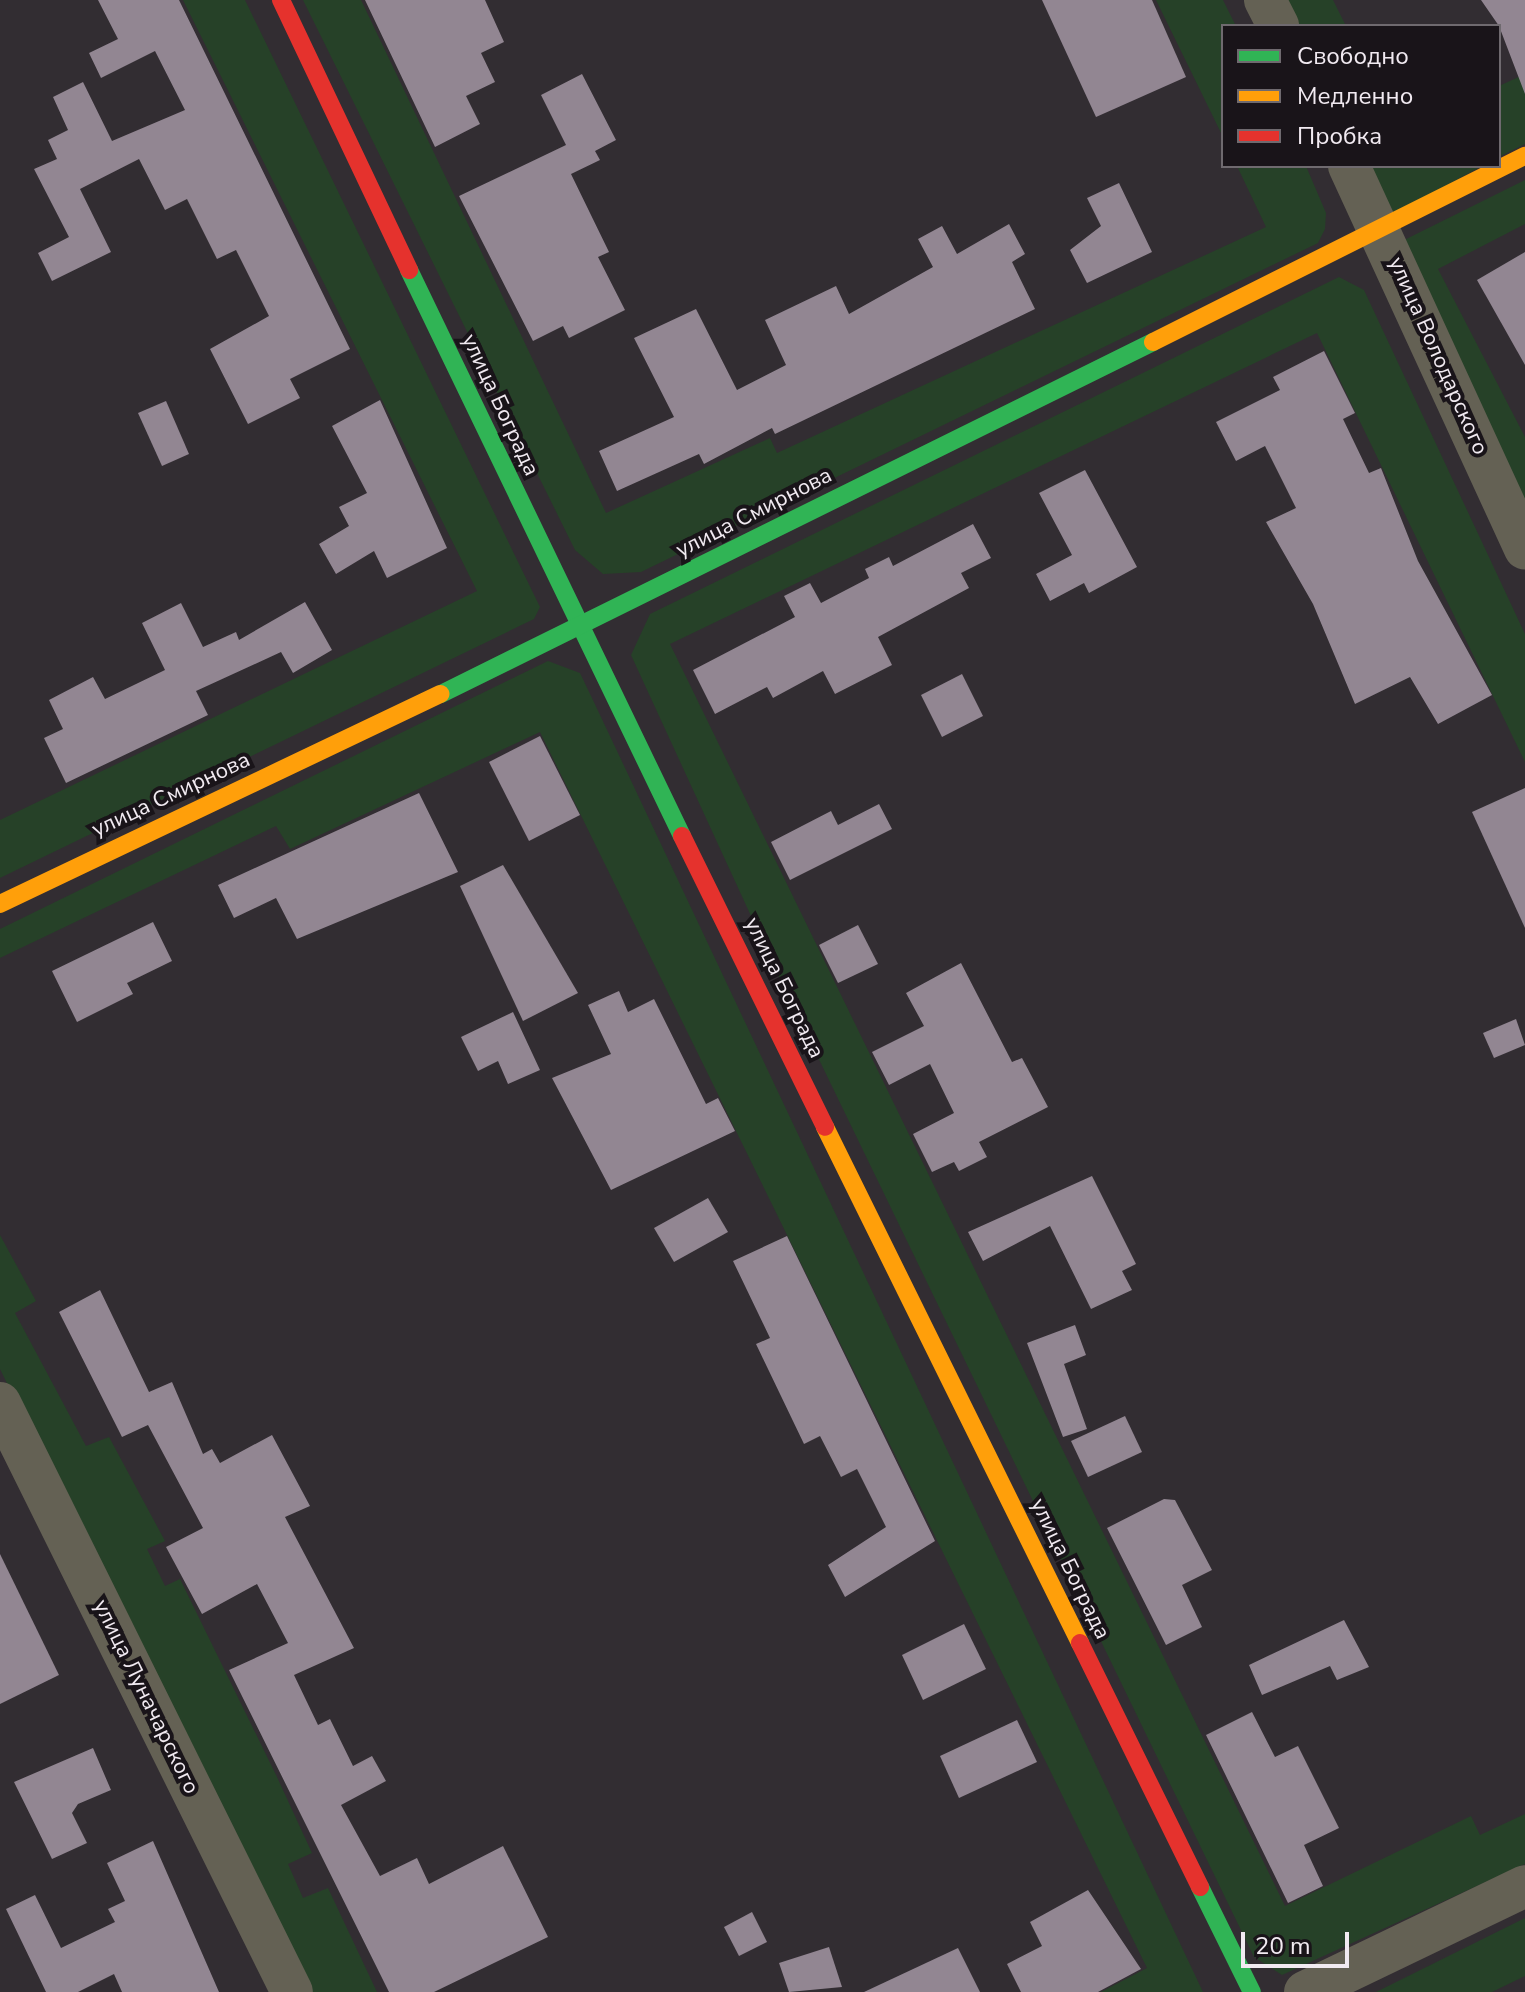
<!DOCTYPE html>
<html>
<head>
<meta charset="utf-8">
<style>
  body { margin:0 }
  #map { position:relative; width:1525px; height:1992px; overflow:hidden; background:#322d32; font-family:"Nunito Sans",sans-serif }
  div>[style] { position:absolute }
  .green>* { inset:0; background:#264128 }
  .building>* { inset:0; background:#928692 }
  .street>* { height:42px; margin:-21px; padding:0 21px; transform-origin:21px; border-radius:21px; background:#646154 }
  .fast>* { height:18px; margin:-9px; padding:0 9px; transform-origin:9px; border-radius:9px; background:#30b455 }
  .slow>* { height:18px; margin:-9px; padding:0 9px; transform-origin:9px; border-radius:9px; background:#ff9f0a }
  .jam>* { height:18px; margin:-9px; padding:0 9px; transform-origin:9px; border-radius:9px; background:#e5322d }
  span { translate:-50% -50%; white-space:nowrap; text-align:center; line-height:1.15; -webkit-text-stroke:8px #191419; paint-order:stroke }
  .street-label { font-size:22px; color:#f1eaf1 }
  .legend { position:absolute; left:1221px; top:24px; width:280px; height:144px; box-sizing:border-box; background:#191419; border:2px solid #6f6a6f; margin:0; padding:10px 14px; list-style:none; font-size:24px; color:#f1eaf1 }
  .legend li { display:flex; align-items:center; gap:16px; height:40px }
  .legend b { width:40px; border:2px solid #6f6a6f }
  .scale { position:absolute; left:1241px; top:1932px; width:108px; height:36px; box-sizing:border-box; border:4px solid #f1eaf1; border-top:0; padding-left:10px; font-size:24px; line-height:28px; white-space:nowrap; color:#f1eaf1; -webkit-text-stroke:6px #191419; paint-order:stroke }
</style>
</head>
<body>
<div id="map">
  <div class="green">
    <div style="clip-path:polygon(183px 0,245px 0,540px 607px,534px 619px,0 878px,0 820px,477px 591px)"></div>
    <div style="clip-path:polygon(303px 0,361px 0,606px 513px,770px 438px,777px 453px,1266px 227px,1237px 166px,1306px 166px,1326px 213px,1325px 229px,1318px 243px,641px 572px,603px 574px,575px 550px)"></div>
    <div style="clip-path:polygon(1156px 0,1223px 0,1236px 26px,1223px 26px,1223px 137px)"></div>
    <div style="clip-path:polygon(1251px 0,1333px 0,1346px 26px,1263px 26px)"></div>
    <div style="clip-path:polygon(1525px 74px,1525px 144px,1499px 157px,1499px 86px)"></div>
    <div style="clip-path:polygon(1328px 166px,1482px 166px,1392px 215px,1344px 201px)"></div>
    <div style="clip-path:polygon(1525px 180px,1525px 224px,1438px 269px,1525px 437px,1525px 561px,1384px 250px)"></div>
    <div style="clip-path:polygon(1339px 277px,1364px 290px,1525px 634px,1525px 762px,1317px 333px,670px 644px,1285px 1906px,1471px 1816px,1480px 1835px,1525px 1814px,1525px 1864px,1282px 1975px,1254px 1957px,780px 979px,631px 655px,650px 614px)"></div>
    <div style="clip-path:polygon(548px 661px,580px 673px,592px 698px,1203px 1992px,1101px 1992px,1147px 1968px,540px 732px,290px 849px,276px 826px,0 958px,0 929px)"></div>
    <div style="clip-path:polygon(0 1235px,36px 1301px,15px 1313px,86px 1446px,109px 1437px,165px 1541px,147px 1549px,165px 1586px,180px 1579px,277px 1777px,312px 1853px,288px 1864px,303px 1898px,328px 1888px,377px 1992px,307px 1992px,202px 1783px,0 1369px)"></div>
    <div style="clip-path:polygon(1525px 1918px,1525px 1976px,1492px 1992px,1376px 1992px)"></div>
  </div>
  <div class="building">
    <div style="clip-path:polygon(98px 0,179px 0,350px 349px,290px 379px,300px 398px,248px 424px,210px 349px,269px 316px,236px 250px,217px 259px,187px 199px,165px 210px,139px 159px,80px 189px,111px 252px,52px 281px,38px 253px,69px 237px,34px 169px,57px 159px,48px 140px,68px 130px,53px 97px,83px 82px,112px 141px,185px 110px,155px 51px,101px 78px,89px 53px,118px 39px)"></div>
    <div style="clip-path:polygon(365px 0,485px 0,504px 42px,481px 53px,495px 82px,466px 96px,480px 124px,435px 147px)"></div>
    <div style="clip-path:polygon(1042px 0,1152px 0,1186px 77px,1096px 117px)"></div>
    <div style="clip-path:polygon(1481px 0,1525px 0,1525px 94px,1499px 26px)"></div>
    <div style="clip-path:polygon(582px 74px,616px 140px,595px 151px,600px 160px,571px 174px,609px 252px,598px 257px,625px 310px,569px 338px,563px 326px,533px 341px,459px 196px,566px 145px,541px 95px)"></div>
    <div style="clip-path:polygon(1119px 183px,1152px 252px,1087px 283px,1070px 250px,1101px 226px,1087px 198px)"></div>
    <div style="clip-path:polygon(1009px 224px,1025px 254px,1012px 262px,1035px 309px,775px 434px,772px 428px,704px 464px,699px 454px,617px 491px,599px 451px,674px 417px,634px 338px,696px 309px,737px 390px,786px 365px,765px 320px,836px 286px,849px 314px,933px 267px,918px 239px,942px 226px,957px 254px)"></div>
    <div style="clip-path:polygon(1525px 252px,1525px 365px,1477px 280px)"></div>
    <div style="clip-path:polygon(1324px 351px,1355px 413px,1343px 419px,1369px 473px,1381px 468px,1418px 561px,1492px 695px,1438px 724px,1410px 677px,1355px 704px,1313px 604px,1266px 522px,1296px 508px,1265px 446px,1236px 461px,1216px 422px,1280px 390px,1273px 377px)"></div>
    <div style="clip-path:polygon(380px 400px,447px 548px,387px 578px,374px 551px,336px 574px,319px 544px,349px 526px,339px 507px,367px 493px,332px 426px)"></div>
    <div style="clip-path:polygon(166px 401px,189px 454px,162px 466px,138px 413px)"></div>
    <div style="clip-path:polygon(1085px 470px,1137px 567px,1089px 593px,1084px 583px,1050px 601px,1036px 574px,1072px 555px,1039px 493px)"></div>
    <div style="clip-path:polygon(973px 524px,991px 558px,961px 573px,969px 588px,878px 637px,892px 665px,835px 694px,823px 671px,773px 698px,767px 687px,715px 714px,693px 670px,795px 617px,784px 596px,810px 583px,821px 603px,869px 578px,865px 569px,889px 557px,893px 566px)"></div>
    <div style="clip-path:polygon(305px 602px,332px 650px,293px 673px,281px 652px,196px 691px,208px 715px,66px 783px,44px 738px,63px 729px,49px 700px,93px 677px,105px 699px,165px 670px,142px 623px,181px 603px,203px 647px,236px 632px,239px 640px)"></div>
    <div style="clip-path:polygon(962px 674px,983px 716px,942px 737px,921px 695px)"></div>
    <div style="clip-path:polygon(540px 736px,580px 815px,529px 841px,489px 762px)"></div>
    <div style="clip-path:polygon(1525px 788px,1525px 928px,1472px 812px)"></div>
    <div style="clip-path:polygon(419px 793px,458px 872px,297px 939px,276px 898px,234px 918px,218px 885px)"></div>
    <div style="clip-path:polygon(879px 804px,892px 829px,790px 880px,771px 842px,831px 811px,838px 825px)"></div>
    <div style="clip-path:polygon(503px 865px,578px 993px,523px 1021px,460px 886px)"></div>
    <div style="clip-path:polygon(153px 922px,172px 961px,127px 983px,133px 994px,77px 1022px,52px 971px)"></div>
    <div style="clip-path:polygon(858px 925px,878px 964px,838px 983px,819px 945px)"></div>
    <div style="clip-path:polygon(961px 963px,1012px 1062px,1022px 1058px,1048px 1107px,979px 1142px,987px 1157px,959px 1171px,954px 1162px,932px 1172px,913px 1134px,954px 1113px,930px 1064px,889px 1085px,872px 1052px,924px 1026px,906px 993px)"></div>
    <div style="clip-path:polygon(619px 991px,628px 1012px,654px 999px,706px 1104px,718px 1098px,735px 1131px,611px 1190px,552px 1078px,611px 1054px,588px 1005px)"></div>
    <div style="clip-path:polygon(513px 1012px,540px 1070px,508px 1084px,498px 1061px,478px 1071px,461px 1037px)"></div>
    <div style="clip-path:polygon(1516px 1019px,1525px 1045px,1494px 1058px,1483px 1033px)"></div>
    <div style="clip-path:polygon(1092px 1176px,1136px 1264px,1122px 1271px,1132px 1290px,1091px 1309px,1050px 1226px,983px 1261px,968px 1232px)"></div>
    <div style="clip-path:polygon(708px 1198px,728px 1232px,674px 1262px,654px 1228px)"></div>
    <div style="clip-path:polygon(787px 1236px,935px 1541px,845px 1597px,828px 1565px,886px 1527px,857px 1469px,841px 1477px,820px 1436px,804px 1444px,756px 1344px,770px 1338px,733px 1261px)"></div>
    <div style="clip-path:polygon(100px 1290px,149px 1392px,172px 1382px,203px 1454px,212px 1449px,220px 1463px,272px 1435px,310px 1506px,285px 1517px,354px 1648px,294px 1675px,318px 1725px,330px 1719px,353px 1766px,372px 1756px,386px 1781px,341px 1805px,380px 1876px,417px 1858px,429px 1884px,503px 1846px,548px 1937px,434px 1992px,389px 1992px,229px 1670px,288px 1643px,257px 1584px,202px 1614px,166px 1547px,203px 1528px,148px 1425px,122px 1437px,59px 1312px)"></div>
    <div style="clip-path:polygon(1075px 1325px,1086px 1355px,1064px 1364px,1087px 1429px,1063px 1437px,1027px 1343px)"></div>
    <div style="clip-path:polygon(1125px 1416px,1142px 1452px,1088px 1477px,1071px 1441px)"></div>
    <div style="clip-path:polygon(1164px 1499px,1175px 1500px,1212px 1570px,1182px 1585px,1202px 1627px,1166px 1645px,1107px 1528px)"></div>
    <div style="clip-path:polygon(0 1554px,59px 1675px,0 1704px)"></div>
    <div style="clip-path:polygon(1344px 1620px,1369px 1667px,1337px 1680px,1330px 1666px,1262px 1695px,1249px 1665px)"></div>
    <div style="clip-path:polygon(964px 1624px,986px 1669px,923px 1700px,902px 1655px)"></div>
    <div style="clip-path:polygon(1252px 1712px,1275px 1757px,1298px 1746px,1339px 1828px,1304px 1845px,1323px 1886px,1288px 1903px,1206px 1735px)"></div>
    <div style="clip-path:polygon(1017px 1720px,1037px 1762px,959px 1798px,940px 1756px)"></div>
    <div style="clip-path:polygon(93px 1748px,111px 1790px,78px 1804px,72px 1813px,87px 1843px,52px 1859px,14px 1782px)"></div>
    <div style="clip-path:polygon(153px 1841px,219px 1992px,122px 1992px,114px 1974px,78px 1992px,46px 1992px,6px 1909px,35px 1895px,61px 1948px,115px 1922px,108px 1909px,125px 1901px,107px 1863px)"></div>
    <div style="clip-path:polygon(1088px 1890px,1141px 1969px,1098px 1992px,1021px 1992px,1007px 1964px,1042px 1946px,1030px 1922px)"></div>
    <div style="clip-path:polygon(752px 1912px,767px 1942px,739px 1956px,724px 1927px)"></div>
    <div style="clip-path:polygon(829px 1947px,842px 1987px,789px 1992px,779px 1963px)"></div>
    <div style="clip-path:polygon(958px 1948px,980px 1992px,864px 1992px)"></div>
  </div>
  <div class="street">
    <div style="left:1265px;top:0;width:29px;rotate:63deg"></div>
    <div style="left:1349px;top:166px;width:421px;rotate:65.3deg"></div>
    <div style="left:0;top:1403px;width:657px;rotate:63.63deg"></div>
    <div style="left:1305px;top:1992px;width:244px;rotate:-25.7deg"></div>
  </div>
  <div class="fast">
    <div style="left:409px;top:270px;width:628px;rotate:64.25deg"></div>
    <div style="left:441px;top:694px;width:794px;rotate:-26.31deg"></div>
    <div style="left:1200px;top:1887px;width:117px;rotate:63.7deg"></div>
  </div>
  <div class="slow">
    <div style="left:1153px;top:342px;width:416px;rotate:-26.6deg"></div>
    <div style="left:0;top:904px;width:488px;rotate:-25.5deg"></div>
    <div style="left:825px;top:1127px;width:576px;rotate:63.7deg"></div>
  </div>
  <div class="jam">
    <div style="left:281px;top:0;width:299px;rotate:64.6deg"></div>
    <div style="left:682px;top:836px;width:324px;rotate:63.8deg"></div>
    <div style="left:1080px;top:1643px;width:272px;rotate:63.8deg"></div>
  </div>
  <div class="street-label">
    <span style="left:1438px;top:356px;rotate:66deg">улица Володарского</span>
    <span style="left:500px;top:405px;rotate:65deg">улица Бограда</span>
    <span style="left:754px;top:513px;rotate:-27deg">улица Смирнова</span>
    <span style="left:171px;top:795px;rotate:-25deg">улица Смирнова</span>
    <span style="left:784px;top:988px;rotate:64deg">улица Бограда</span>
    <span style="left:1070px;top:1569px;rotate:64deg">улица Бограда</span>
    <span style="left:146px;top:1697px;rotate:64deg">улица Луначарского</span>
  </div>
  <ul class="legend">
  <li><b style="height:10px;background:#30b455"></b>Свободно</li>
  <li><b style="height:10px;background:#ff9f0a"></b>Медленно</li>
  <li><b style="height:10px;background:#e5322d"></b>Пробка</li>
  </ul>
  <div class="scale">20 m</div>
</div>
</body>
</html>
